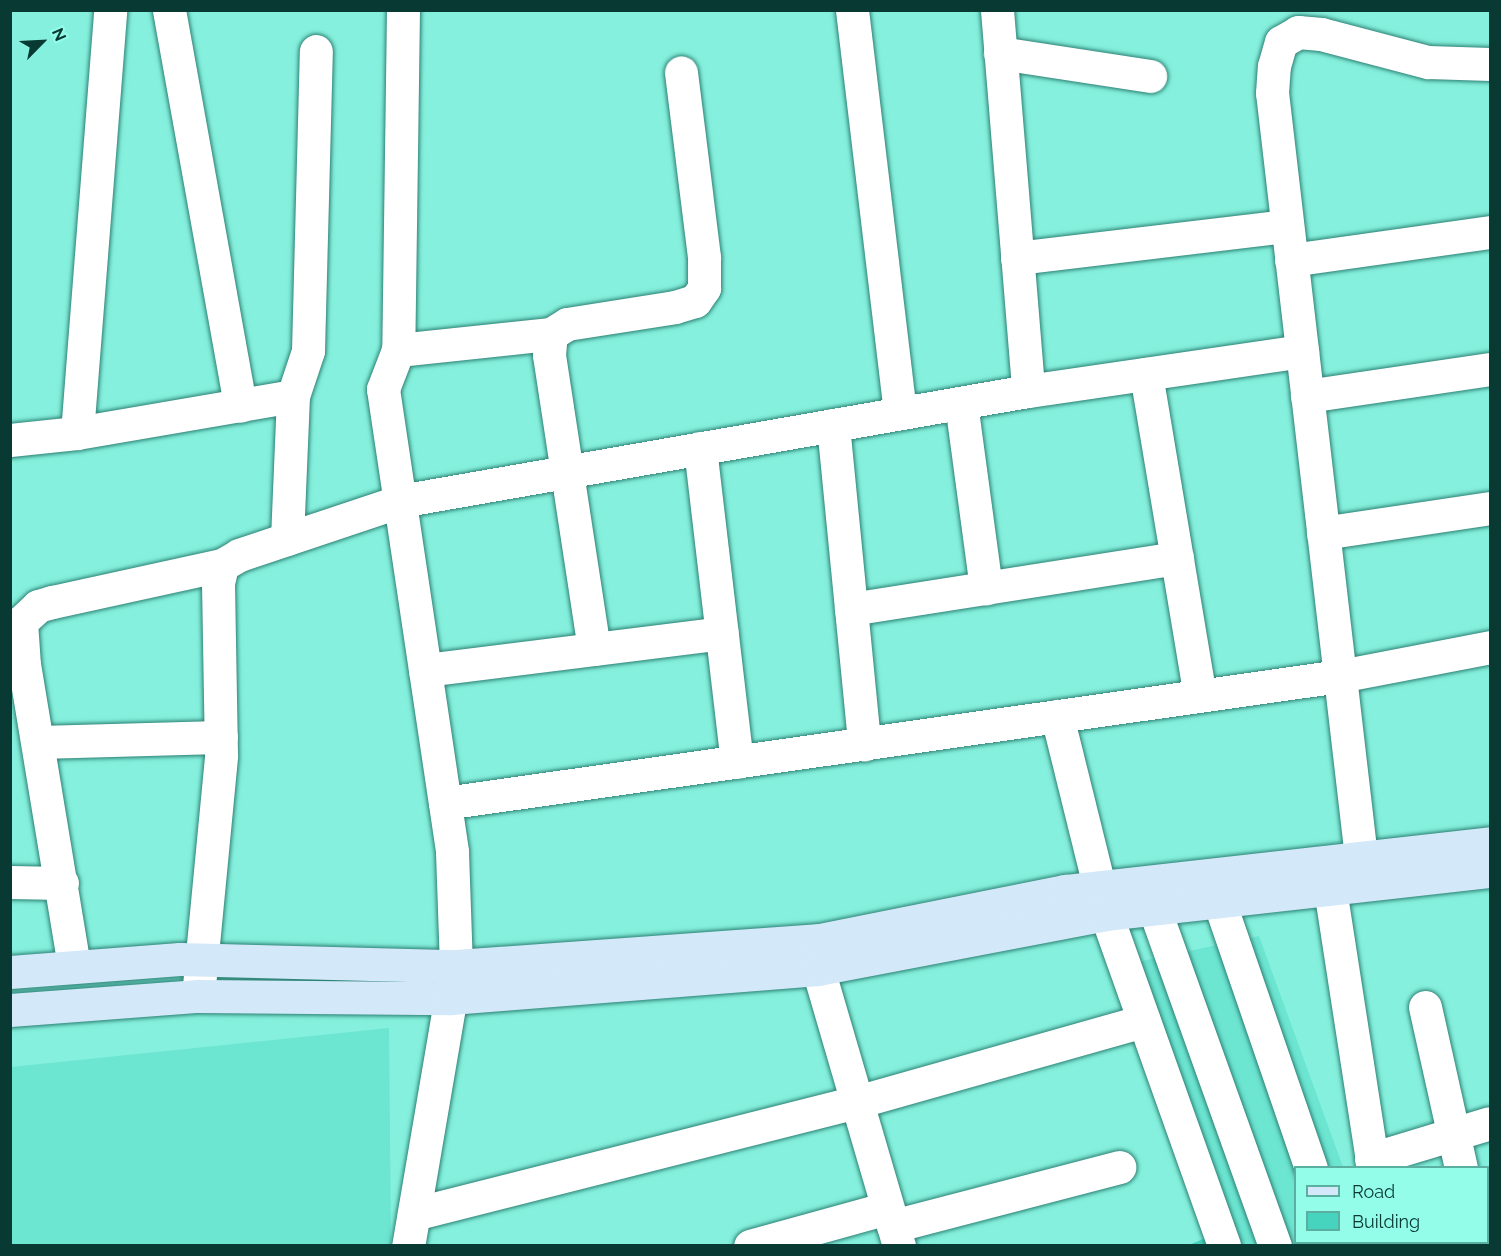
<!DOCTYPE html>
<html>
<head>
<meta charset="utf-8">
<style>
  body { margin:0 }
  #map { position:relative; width:1501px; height:1256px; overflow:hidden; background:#85f0dd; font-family:Raleway,sans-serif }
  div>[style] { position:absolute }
  .built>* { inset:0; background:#6ce5d1 }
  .building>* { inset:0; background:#47d4bf }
  .roads { filter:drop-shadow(0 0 2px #2d8174) drop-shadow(0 0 2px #2d8174) }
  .minor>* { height:33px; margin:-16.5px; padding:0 16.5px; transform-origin:16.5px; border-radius:16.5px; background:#fff }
  .major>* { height:33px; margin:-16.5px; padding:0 16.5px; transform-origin:16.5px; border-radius:16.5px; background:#d3e9fa }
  span { translate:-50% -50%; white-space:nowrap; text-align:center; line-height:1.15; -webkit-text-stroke:4.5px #93fdea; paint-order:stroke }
  .frame { position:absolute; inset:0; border:12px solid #083932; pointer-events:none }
  .legend { position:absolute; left:1294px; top:1166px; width:195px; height:78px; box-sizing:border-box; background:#93fdea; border:2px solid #5bafa0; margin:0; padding:8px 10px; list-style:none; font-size:18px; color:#083932 }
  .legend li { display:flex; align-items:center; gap:12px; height:30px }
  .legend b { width:30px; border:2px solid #5bafa0 }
  .north { position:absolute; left:12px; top:12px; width:60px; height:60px; -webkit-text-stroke:4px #93fdea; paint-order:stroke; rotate:66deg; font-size:16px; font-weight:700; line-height:24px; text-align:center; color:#083932 }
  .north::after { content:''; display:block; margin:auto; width:21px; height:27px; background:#083932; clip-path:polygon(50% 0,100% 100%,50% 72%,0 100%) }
</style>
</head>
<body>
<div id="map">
  <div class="built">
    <div style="clip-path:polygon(1259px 936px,1343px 1167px,1296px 1168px,1296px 1242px,1371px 1245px,1229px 1245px,1128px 964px)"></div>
    <div style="clip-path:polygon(389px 1028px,391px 1245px,11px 1245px,11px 1067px)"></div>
  </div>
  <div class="building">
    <div style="clip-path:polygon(1208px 1237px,1212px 1245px,1189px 1245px)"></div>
  </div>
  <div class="roads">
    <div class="minor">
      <div style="left:169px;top:10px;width:402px;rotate:79.8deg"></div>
      <div style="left:403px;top:10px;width:340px;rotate:90.8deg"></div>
      <div style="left:398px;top:350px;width:42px;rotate:111deg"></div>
      <div style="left:383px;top:389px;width:468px;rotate:81.5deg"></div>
      <div style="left:452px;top:852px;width:114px;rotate:88deg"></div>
      <div style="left:456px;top:966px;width:284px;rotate:99.7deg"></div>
      <div style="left:852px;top:10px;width:406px;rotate:83.2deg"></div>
      <div style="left:997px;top:10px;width:382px;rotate:85.3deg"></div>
      <div style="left:1000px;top:53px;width:152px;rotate:8.7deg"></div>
      <div style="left:1017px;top:258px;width:272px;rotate:-6.8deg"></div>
      <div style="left:1291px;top:260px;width:201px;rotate:-8deg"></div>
      <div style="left:398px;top:350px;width:154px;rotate:-6deg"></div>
      <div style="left:1146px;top:374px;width:326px;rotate:80.5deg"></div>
      <div style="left:1307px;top:396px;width:185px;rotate:-8.4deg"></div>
      <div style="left:961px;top:403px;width:187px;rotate:82.3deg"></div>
      <div style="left:833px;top:425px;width:321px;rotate:84.4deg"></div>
      <div style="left:77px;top:433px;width:424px;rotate:-85.5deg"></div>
      <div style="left:10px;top:440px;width:67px;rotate:-6deg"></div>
      <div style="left:77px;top:433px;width:219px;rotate:-9.7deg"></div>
      <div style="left:700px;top:448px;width:316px;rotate:83.3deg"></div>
      <div style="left:1323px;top:533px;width:169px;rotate:-8.5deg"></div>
      <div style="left:287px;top:539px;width:143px;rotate:-87.6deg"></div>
      <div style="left:293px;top:396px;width:47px;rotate:-71.6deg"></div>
      <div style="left:308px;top:351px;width:300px;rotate:-88.5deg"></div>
      <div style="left:851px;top:609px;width:330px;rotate:-8.9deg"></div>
      <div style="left:594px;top:649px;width:297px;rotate:-98.7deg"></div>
      <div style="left:549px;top:355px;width:21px;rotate:-85deg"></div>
      <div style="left:551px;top:334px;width:19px;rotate:-32deg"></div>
      <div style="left:567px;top:324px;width:109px;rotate:-8.9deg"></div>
      <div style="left:675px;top:307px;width:21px;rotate:-17deg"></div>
      <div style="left:695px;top:301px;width:16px;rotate:-55deg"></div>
      <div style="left:704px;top:288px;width:31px;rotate:-90deg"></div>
      <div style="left:704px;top:257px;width:186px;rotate:-97.1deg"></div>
      <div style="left:425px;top:670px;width:299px;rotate:-7.1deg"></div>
      <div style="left:1057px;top:716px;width:204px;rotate:76.1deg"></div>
      <div style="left:1106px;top:914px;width:352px;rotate:70.4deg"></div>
      <div style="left:38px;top:742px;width:183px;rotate:-1.6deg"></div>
      <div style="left:445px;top:803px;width:904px;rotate:-8.08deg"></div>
      <div style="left:1340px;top:676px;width:153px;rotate:-10.9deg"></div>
      <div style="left:1210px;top:875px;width:310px;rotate:71deg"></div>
      <div style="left:10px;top:882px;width:52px;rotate:1.1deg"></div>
      <div style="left:1145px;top:883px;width:386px;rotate:70.3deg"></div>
      <div style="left:1368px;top:884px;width:28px;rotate:-105deg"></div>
      <div style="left:1361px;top:857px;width:769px;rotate:-96.64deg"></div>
      <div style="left:1272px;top:93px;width:27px;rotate:-86deg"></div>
      <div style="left:1274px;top:66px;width:25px;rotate:-74deg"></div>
      <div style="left:1281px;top:42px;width:20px;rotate:-30deg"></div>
      <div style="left:1298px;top:32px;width:23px;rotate:5deg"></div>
      <div style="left:1321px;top:34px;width:111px;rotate:14.7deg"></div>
      <div style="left:1428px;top:62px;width:62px;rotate:1.8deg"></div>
      <div style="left:1330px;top:889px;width:282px;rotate:81.2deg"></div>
      <div style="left:74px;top:966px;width:305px;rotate:-99.4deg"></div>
      <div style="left:24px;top:665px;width:43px;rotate:-94deg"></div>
      <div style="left:21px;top:622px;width:23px;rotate:-43deg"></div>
      <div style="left:38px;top:606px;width:15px;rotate:-16deg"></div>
      <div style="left:52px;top:602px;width:174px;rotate:-12.3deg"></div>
      <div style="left:818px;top:969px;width:289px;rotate:73.7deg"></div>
      <div style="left:198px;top:996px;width:242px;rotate:-84.5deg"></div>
      <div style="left:221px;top:755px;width:172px;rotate:-91deg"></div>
      <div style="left:218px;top:583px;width:18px;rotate:-77deg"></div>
      <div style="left:222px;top:565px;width:20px;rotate:-30deg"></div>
      <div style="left:239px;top:555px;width:170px;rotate:-18.5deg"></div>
      <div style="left:400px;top:501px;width:638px;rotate:-9.94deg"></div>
      <div style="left:1028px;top:391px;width:277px;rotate:-8.3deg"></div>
      <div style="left:1425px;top:1007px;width:165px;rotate:77.4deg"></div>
      <div style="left:1371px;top:1159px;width:124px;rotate:-16.8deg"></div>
      <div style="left:414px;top:1214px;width:457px;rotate:-14.2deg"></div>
      <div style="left:857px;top:1102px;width:298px;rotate:-15.8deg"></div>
      <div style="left:893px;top:1226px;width:234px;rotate:-14.6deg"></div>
      <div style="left:1338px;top:1242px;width:4px;rotate:76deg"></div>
      <div style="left:1394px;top:1242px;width:4px;rotate:76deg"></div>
      <div style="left:1482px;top:1242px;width:4px;rotate:76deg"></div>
      <div style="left:750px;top:1246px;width:142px;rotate:-15.5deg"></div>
    </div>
    <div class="major">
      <div style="left:10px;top:972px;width:170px;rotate:-4.4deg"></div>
      <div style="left:180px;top:959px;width:276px;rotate:1.5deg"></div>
      <div style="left:456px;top:966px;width:365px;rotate:-4.1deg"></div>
      <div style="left:820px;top:940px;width:250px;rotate:-11.3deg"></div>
      <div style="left:1065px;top:891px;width:428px;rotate:-6.4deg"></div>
      <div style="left:10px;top:1010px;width:189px;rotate:-4.3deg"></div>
      <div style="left:198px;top:996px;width:253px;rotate:0.5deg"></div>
      <div style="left:451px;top:998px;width:368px;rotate:-4.5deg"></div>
      <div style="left:818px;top:969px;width:293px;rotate:-10.8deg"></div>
      <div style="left:1106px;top:914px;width:386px;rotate:-6.4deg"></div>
    </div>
  </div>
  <div class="frame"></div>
  <ul class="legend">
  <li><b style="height:8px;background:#d3e9fa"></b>Road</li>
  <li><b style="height:16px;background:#47d4bf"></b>Building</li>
  </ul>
  <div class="north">N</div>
</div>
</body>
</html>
